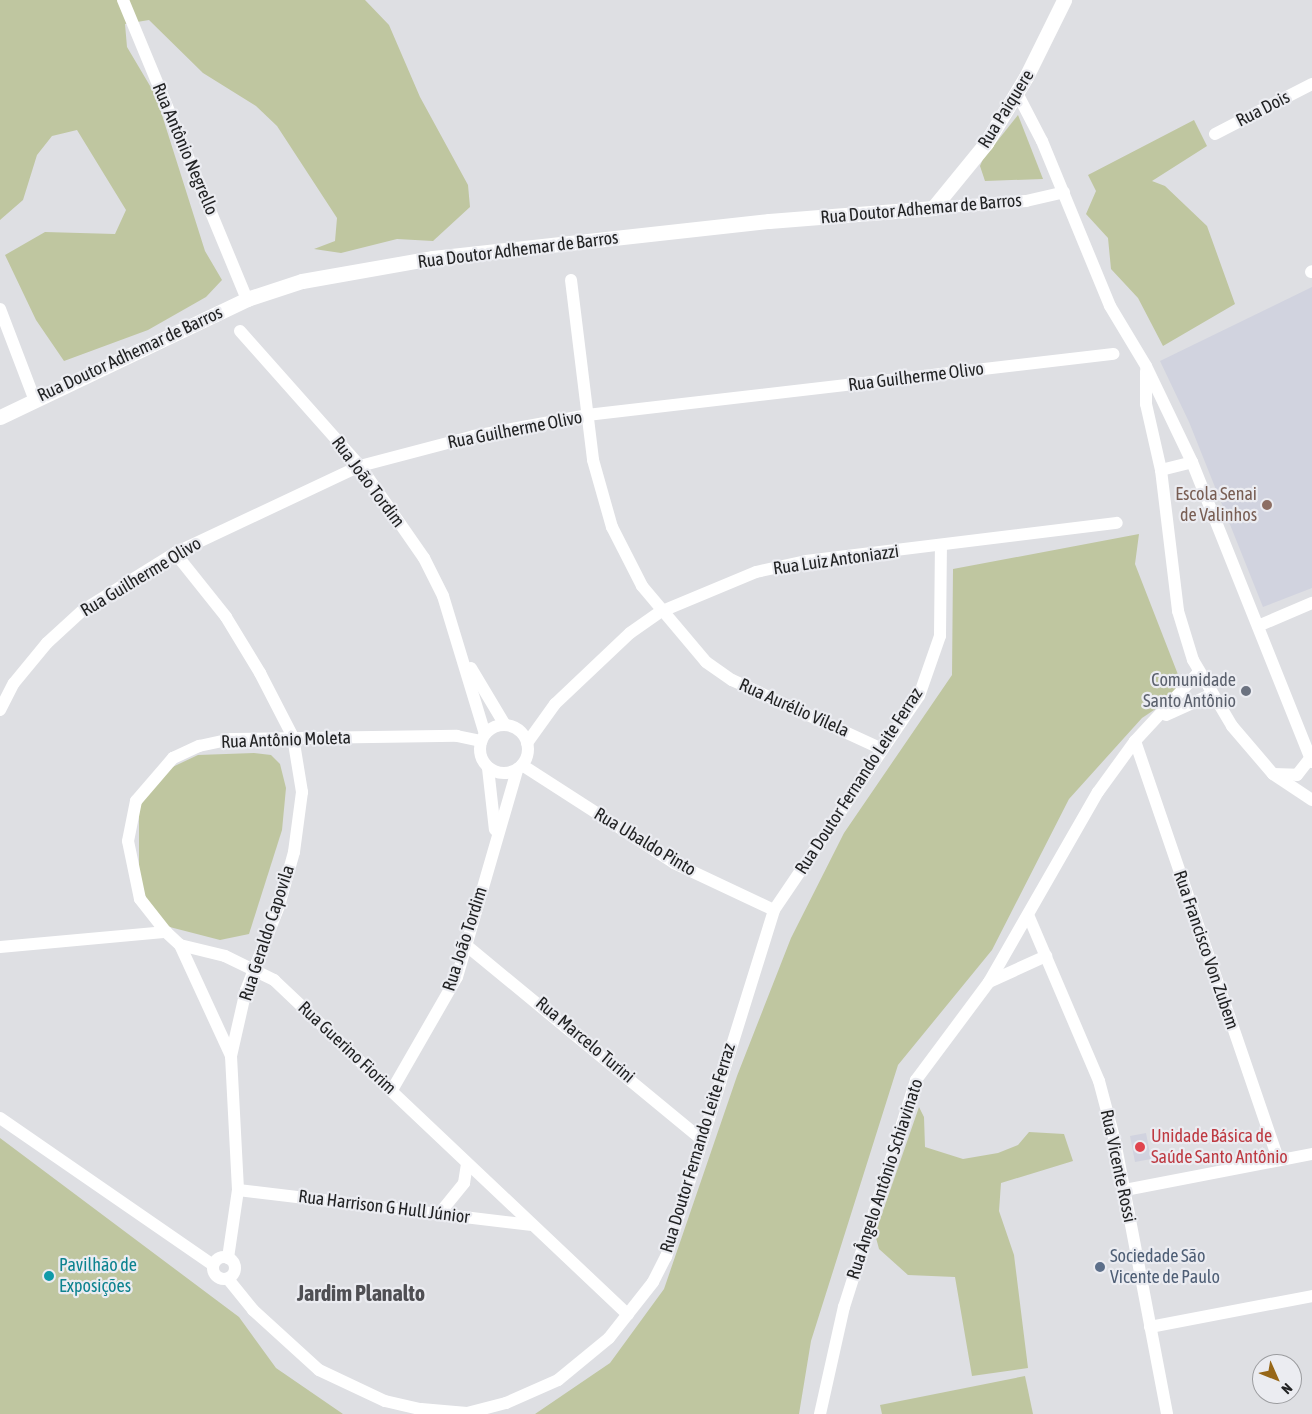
<!DOCTYPE html>
<html>
<head>
<meta charset="utf-8">
<style>
  body { margin:0 }
  #map { position:relative; width:1312px; height:1414px; overflow:hidden; background:#dedfe3; font-family:"Asap Condensed",sans-serif }
  div>[style] { position:absolute }
  .built>* { inset:0; background:#d1d3df }
  .green>* { inset:0; background:#bfc6a0 }
  .minor>* { height:12px; margin:-6px; padding:0 6px; transform-origin:6px; border-radius:6px; background:#fff }
  .minor>.ring { margin:-6px; padding:0; box-sizing:content-box; background:none; border:12px solid #fff; border-radius:50% }
  .tertiary>* { height:15px; margin:-7.5px; padding:0 7.5px; transform-origin:7.5px; border-radius:7.5px; background:#fff }
  .dots>* { width:14px; height:14px; translate:-50% -50%; box-sizing:border-box; border:2px solid #ebecf1; border-radius:50% }
  span { translate:-50% -50%; white-space:nowrap; text-align:center; line-height:1.15; -webkit-text-stroke:4.5px #ebecf1; paint-order:stroke }
  .street-label { font-size:18px; color:#222324 }
  .education-label { font-size:18px; color:#785e54 }
  .right { translate:-100% -50%; text-align:right }
  .worship-label { font-size:18px; color:#5b616d }
  .health-label { font-size:18px; color:#be3a42 }
  .left { translate:0 -50%; text-align:left }
  .service-label { font-size:18px; color:#4e5e75 }
  .culture-label { font-size:18px; color:#0d838f }
  .district-label { font-size:22px; color:#4f4f53; font-weight:700 }
  .north { position:absolute; left:1252px; top:1354px; width:50px; height:50px; box-sizing:border-box; background:#ebecf1; border:1px solid #9b9c9f; border-radius:50%; rotate:134deg; font-size:14px; font-weight:700; line-height:20px; text-align:center; color:#222324 }
  .north::after { content:''; display:block; margin:auto; width:18px; height:22px; background:#976718; clip-path:polygon(50% 0,100% 100%,50% 72%,0 100%) }
</style>
</head>
<body>
<div id="map">
  <div class="built">
    <div style="clip-path:polygon(1312px 287px,1312px 588px,1263px 607px,1189px 422px,1160px 361px)"></div>
    <div style="clip-path:polygon(1146px 1133px,1151px 1159px,1135px 1162px,1130px 1136px)"></div>
  </div>
  <div class="green">
    <div style="clip-path:polygon(0 0,365px 0,389px 25px,420px 97px,468px 185px,470px 207px,433px 241px,397px 239px,341px 253px,314px 249px,335px 241px,337px 218px,277px 126px,256px 106px,203px 73px,149px 20px,125px 24px,127px 47px,156px 96px,205px 251px,222px 280px,206px 297px,148px 330px,64px 361px,36px 320px,5px 255px,45px 232px,115px 234px,126px 210px,77px 130px,52px 136px,37px 155px,23px 200px,0 220px)"></div>
    <div style="clip-path:polygon(1018px 115px,1043px 179px,985px 181px,980px 166px,983px 159px)"></div>
    <div style="clip-path:polygon(1194px 120px,1207px 146px,1152px 181px,1165px 186px,1207px 226px,1235px 304px,1163px 346px,1138px 298px,1111px 269px,1108px 238px,1086px 214px,1096px 191px,1088px 175px)"></div>
    <div style="clip-path:polygon(1139px 534px,1135px 564px,1184px 690px,1142px 718px,1069px 799px,992px 950px,898px 1065px,811px 1341px,799px 1414px,535px 1414px,610px 1363px,664px 1289px,737px 1076px,791px 938px,844px 833px,952px 675px,953px 569px)"></div>
    <div style="clip-path:polygon(254px 753px,271px 755px,280px 764px,286px 788px,282px 830px,249px 934px,220px 940px,162px 925px,148px 910px,139px 878px,139px 802px,164px 771px,198px 755px)"></div>
    <div style="clip-path:polygon(919px 1107px,924px 1117px,925px 1147px,963px 1159px,998px 1153px,1018px 1145px,1029px 1132px,1064px 1134px,1073px 1161px,1001px 1183px,999px 1211px,1014px 1255px,1028px 1368px,972px 1376px,955px 1277px,908px 1275px,879px 1249px,875px 1234px)"></div>
    <div style="clip-path:polygon(0 1138px,239px 1317px,276px 1368px,343px 1414px,0 1414px)"></div>
    <div style="clip-path:polygon(1025px 1376px,1033px 1414px,882px 1414px,880px 1405px)"></div>
  </div>
  <div class="minor">
    <div style="left:123px;top:0;width:324px;rotate:67.5deg"></div>
    <div style="left:1017px;top:93px;width:54px;rotate:62.5deg"></div>
    <div style="left:1042px;top:141px;width:178px;rotate:67.6deg"></div>
    <div style="left:1110px;top:306px;width:70px;rotate:59deg"></div>
    <div style="left:1146px;top:366px;width:106px;rotate:64.4deg"></div>
    <div style="left:1192px;top:462px;width:323px;rotate:68.2deg"></div>
    <div style="left:1215px;top:134px;width:109px;rotate:-27.3deg"></div>
    <div style="left:933px;top:208px;width:93px;rotate:-4.3deg"></div>
    <div style="left:1026px;top:201px;width:39px;rotate:-13deg"></div>
    <div style="left:1311px;top:272px;width:1px;rotate:-45deg"></div>
    <div style="left:571px;top:280px;width:181px;rotate:83deg"></div>
    <div style="left:593px;top:460px;width:70px;rotate:74.2deg"></div>
    <div style="left:612px;top:527px;width:66px;rotate:63deg"></div>
    <div style="left:642px;top:586px;width:99px;rotate:49.9deg"></div>
    <div style="left:706px;top:662px;width:32px;rotate:35deg"></div>
    <div style="left:732px;top:680px;width:165px;rotate:24.7deg"></div>
    <div style="left:0;top:309px;width:95px;rotate:69.1deg"></div>
    <div style="left:240px;top:331px;width:181px;rotate:48.4deg"></div>
    <div style="left:360px;top:466px;width:112px;rotate:55.2deg"></div>
    <div style="left:424px;top:558px;width:42px;rotate:63.4deg"></div>
    <div style="left:443px;top:596px;width:144px;rotate:73.1deg"></div>
    <div style="left:1146px;top:371px;width:33px;rotate:90deg"></div>
    <div style="left:1146px;top:404px;width:68px;rotate:77.2deg"></div>
    <div style="left:1161px;top:470px;width:142px;rotate:83.1deg"></div>
    <div style="left:1178px;top:611px;width:51px;rotate:73deg"></div>
    <div style="left:1193px;top:660px;width:77px;rotate:59.4deg"></div>
    <div style="left:1232px;top:726px;width:63px;rotate:49.5deg"></div>
    <div style="left:1273px;top:774px;width:47px;rotate:33.7deg"></div>
    <div style="left:1161px;top:470px;width:32px;rotate:-14deg"></div>
    <div style="left:175px;top:553px;width:82px;rotate:51.4deg"></div>
    <div style="left:226px;top:617px;width:66px;rotate:58.7deg"></div>
    <div style="left:260px;top:673px;width:72px;rotate:62.7deg"></div>
    <div style="left:293px;top:737px;width:56px;rotate:80.7deg"></div>
    <div style="left:302px;top:792px;width:61px;rotate:97.6deg"></div>
    <div style="left:294px;top:852px;width:56px;rotate:105.5deg"></div>
    <div style="left:279px;top:906px;width:90px;rotate:111.4deg"></div>
    <div style="left:246px;top:990px;width:68px;rotate:102.8deg"></div>
    <div style="left:231px;top:1056px;width:134px;rotate:87deg"></div>
    <div style="left:238px;top:1190px;width:69px;rotate:98.4deg"></div>
    <div style="left:1258px;top:626px;width:59px;rotate:-23.1deg"></div>
    <div style="left:471px;top:668px;width:66px;rotate:59.2deg"></div>
    <div style="left:0;top:710px;width:30px;rotate:-63deg"></div>
    <div style="left:14px;top:683px;width:52px;rotate:-50.5deg"></div>
    <div style="left:47px;top:643px;width:49px;rotate:-42.5deg"></div>
    <div style="left:83px;top:610px;width:108px;rotate:-31.8deg"></div>
    <div style="left:175px;top:553px;width:204px;rotate:-25.2deg"></div>
    <div style="left:360px;top:466px;width:118px;rotate:-14.7deg"></div>
    <div style="left:474px;top:436px;width:115px;rotate:-10.5deg"></div>
    <div style="left:587px;top:415px;width:530px;rotate:-6.62deg"></div>
    <div style="left:1166px;top:715px;width:48px;rotate:-24.4deg"></div>
    <div class="ring" style="left:480px;top:725px;width:36px;height:36px"></div>
    <div style="left:1135px;top:741px;width:442px;rotate:71.1deg"></div>
    <div style="left:527px;top:743px;width:48px;rotate:-54.3deg"></div>
    <div style="left:555px;top:704px;width:103px;rotate:-43.4deg"></div>
    <div style="left:630px;top:633px;width:37px;rotate:-35deg"></div>
    <div style="left:660px;top:612px;width:104px;rotate:-22.6deg"></div>
    <div style="left:756px;top:572px;width:51px;rotate:-12.4deg"></div>
    <div style="left:806px;top:561px;width:313px;rotate:-7deg"></div>
    <div style="left:522px;top:765px;width:181px;rotate:32.8deg"></div>
    <div style="left:674px;top:863px;width:110px;rotate:25.2deg"></div>
    <div style="left:488px;top:768px;width:62px;rotate:83.6deg"></div>
    <div style="left:1273px;top:774px;width:24px;rotate:2deg"></div>
    <div style="left:1297px;top:775px;width:23px;rotate:-52deg"></div>
    <div style="left:1029px;top:917px;width:178px;rotate:66.9deg"></div>
    <div style="left:1099px;top:1081px;width:62px;rotate:75.1deg"></div>
    <div style="left:1115px;top:1141px;width:278px;rotate:79.2deg"></div>
    <div style="left:166px;top:932px;width:42px;rotate:-128.2deg"></div>
    <div style="left:140px;top:899px;width:59px;rotate:-101.7deg"></div>
    <div style="left:128px;top:841px;width:41px;rotate:-78.7deg"></div>
    <div style="left:136px;top:801px;width:57px;rotate:-49.3deg"></div>
    <div style="left:173px;top:758px;width:29px;rotate:-25deg"></div>
    <div style="left:199px;top:746px;width:34px;rotate:-12deg"></div>
    <div style="left:232px;top:739px;width:225px;rotate:-0.8deg"></div>
    <div style="left:457px;top:736px;width:25px;rotate:12deg"></div>
    <div style="left:180px;top:945px;width:122px;rotate:65.3deg"></div>
    <div style="left:467px;top:946px;width:302px;rotate:39.5deg"></div>
    <div style="left:0;top:947px;width:167px;rotate:-5.2deg"></div>
    <div style="left:166px;top:932px;width:19px;rotate:43deg"></div>
    <div style="left:180px;top:945px;width:46px;rotate:13.7deg"></div>
    <div style="left:225px;top:956px;width:55px;rotate:26.1deg"></div>
    <div style="left:274px;top:980px;width:487px;rotate:43.4deg"></div>
    <div style="left:989px;top:982px;width:63px;rotate:-24.5deg"></div>
    <div style="left:392px;top:1090px;width:130px;rotate:-60.1deg"></div>
    <div style="left:457px;top:977px;width:216px;rotate:-73.8deg"></div>
    <div style="left:0;top:1118px;width:259px;rotate:34.6deg"></div>
    <div style="left:238px;top:1190px;width:294px;rotate:6.8deg"></div>
    <div style="left:1125px;top:1190px;width:190px;rotate:-10.9deg"></div>
    <div style="left:439px;top:1214px;width:40px;rotate:-51deg"></div>
    <div style="left:464px;top:1183px;width:19px;rotate:-81deg"></div>
    <div class="ring" style="left:213px;top:1257px;width:10px;height:10px"></div>
    <div style="left:228px;top:1279px;width:40px;rotate:51deg"></div>
    <div style="left:253px;top:1310px;width:89px;rotate:42.3deg"></div>
    <div style="left:319px;top:1370px;width:73px;rotate:25.2deg"></div>
    <div style="left:385px;top:1401px;width:37px;rotate:13deg"></div>
    <div style="left:421px;top:1409px;width:46px;rotate:5deg"></div>
    <div style="left:467px;top:1413px;width:40px;rotate:-14.4deg"></div>
    <div style="left:506px;top:1403px;width:57px;rotate:-23.9deg"></div>
    <div style="left:558px;top:1380px;width:66px;rotate:-39.5deg"></div>
    <div style="left:609px;top:1338px;width:71px;rotate:-51.8deg"></div>
    <div style="left:653px;top:1282px;width:28px;rotate:-63deg"></div>
    <div style="left:666px;top:1257px;width:363px;rotate:-72.7deg"></div>
    <div style="left:774px;top:910px;width:258px;rotate:-55.9deg"></div>
    <div style="left:919px;top:696px;width:64px;rotate:-70.7deg"></div>
    <div style="left:940px;top:636px;width:90px;rotate:-89.4deg"></div>
    <div style="left:1150px;top:1327px;width:165px;rotate:-10.8deg"></div>
    <div style="left:820px;top:1414px;width:110px;rotate:-77.4deg"></div>
    <div style="left:844px;top:1307px;width:238px;rotate:-72.4deg"></div>
    <div style="left:916px;top:1080px;width:122px;rotate:-53.3deg"></div>
    <div style="left:989px;top:982px;width:219px;rotate:-60.2deg"></div>
    <div style="left:1098px;top:792px;width:63px;rotate:-54deg"></div>
    <div style="left:1135px;top:741px;width:94px;rotate:-47.2deg"></div>
  </div>
  <div class="tertiary">
    <div style="left:0;top:417px;width:274px;rotate:-25.5deg"></div>
    <div style="left:247px;top:299px;width:58px;rotate:-18.1deg"></div>
    <div style="left:302px;top:281px;width:133px;rotate:-10deg"></div>
    <div style="left:433px;top:258px;width:338px;rotate:-6.3deg"></div>
    <div style="left:769px;top:221px;width:165px;rotate:-4.5deg"></div>
    <div style="left:933px;top:208px;width:84px;rotate:-50.8deg"></div>
    <div style="left:986px;top:143px;width:77px;rotate:-58.8deg"></div>
    <div style="left:1026px;top:77px;width:86px;rotate:-63.7deg"></div>
  </div>
  <div class="dots">
    <div style="left:1267px;top:505px;background:#8d6e63"></div>
    <div style="left:1246px;top:691px;background:#6b7280"></div>
    <div style="left:1140px;top:1147px;background:#e0444e"></div>
    <div style="left:1100px;top:1267px;background:#5c6f8a"></div>
    <div style="left:49px;top:1276px;background:#0f9aa8"></div>
  </div>
  <div class="street-label">
    <span style="left:1006px;top:109px;rotate:-58deg">Rua Paiquere</span>
    <span style="left:1263px;top:109px;rotate:-27deg">Rua Dois</span>
    <span style="left:185px;top:149px;rotate:67deg">Rua Antônio Negrello</span>
    <span style="left:921px;top:209px;rotate:-5deg">Rua Doutor Adhemar de Barros</span>
    <span style="left:518px;top:250px;rotate:-7deg">Rua Doutor Adhemar de Barros</span>
    <span style="left:130px;top:354px;rotate:-25deg">Rua Doutor Adhemar de Barros</span>
    <span style="left:916px;top:377px;rotate:-7deg">Rua Guilherme Olivo</span>
    <span style="left:515px;top:430px;rotate:-11deg">Rua Guilherme Olivo</span>
    <span style="left:368px;top:482px;rotate:53deg">Rua João Tordim</span>
    <span style="left:836px;top:560px;rotate:-8deg">Rua Luiz Antoniazzi</span>
    <span style="left:141px;top:577px;rotate:-31deg">Rua Guilherme Olivo</span>
    <span style="left:794px;top:708px;rotate:24deg">Rua Aurélio Vilela</span>
    <span style="left:286px;top:740px;rotate:-2deg">Rua Antônio Moleta</span>
    <span style="left:859px;top:781px;rotate:-57deg">Rua Doutor Fernando Leite Ferraz</span>
    <span style="left:645px;top:842px;rotate:31deg">Rua Ubaldo Pinto</span>
    <span style="left:267px;top:933px;rotate:-72deg">Rua Geraldo Capovila</span>
    <span style="left:465px;top:939px;rotate:-72deg">Rua João Tordim</span>
    <span style="left:1206px;top:950px;rotate:71deg">Rua Francisco Von Zubem</span>
    <span style="left:585px;top:1040px;rotate:40deg">Rua Marcelo Turini</span>
    <span style="left:347px;top:1048px;rotate:43deg">Rua Guerino Fiorim</span>
    <span style="left:698px;top:1148px;rotate:-73deg">Rua Doutor Fernando Leite Ferraz</span>
    <span style="left:1118px;top:1166px;rotate:78deg">Rua Vicente Rossi</span>
    <span style="left:885px;top:1179px;rotate:-72deg">Rua Ângelo Antônio Schiavinato</span>
    <span style="left:384px;top:1207px;rotate:7deg">Rua Harrison G Hull Júnior</span>
  </div>
  <div class="education-label">
    <span class="right" style="left:1257px;top:505px">Escola Senai<br>de Valinhos</span>
  </div>
  <div class="worship-label">
    <span class="right" style="left:1236px;top:691px">Comunidade<br>Santo Antônio</span>
  </div>
  <div class="health-label">
    <span class="left" style="left:1151px;top:1147px">Unidade Básica de<br>Saúde Santo Antônio</span>
  </div>
  <div class="service-label">
    <span class="left" style="left:1110px;top:1267px">Sociedade São<br>Vicente de Paulo</span>
  </div>
  <div class="culture-label">
    <span class="left" style="left:59px;top:1276px">Pavilhão de<br>Exposições</span>
  </div>
  <div class="district-label">
    <span style="left:361px;top:1294px">Jardim Planalto</span>
  </div>
  <div class="north">N</div>
</div>
</body>
</html>
